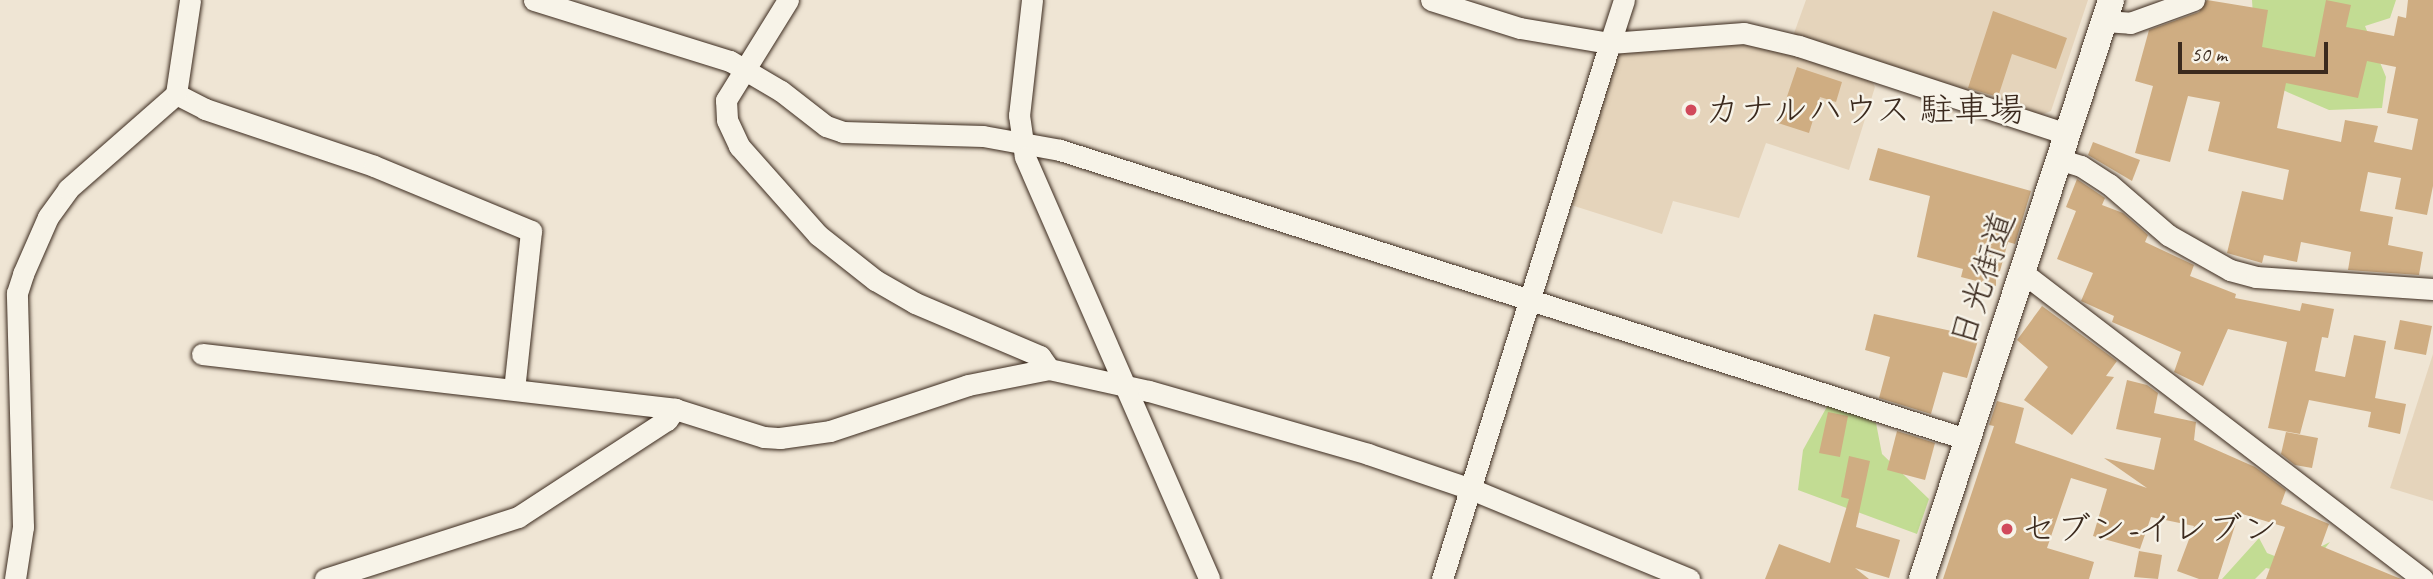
<!DOCTYPE html>
<html>
<head>
<meta charset="utf-8">
<style>
  body { margin:0 }
  #map { position:relative; width:2433px; height:579px; overflow:hidden; background:#efe5d4; font-family:Caveat,"Klee One",sans-serif }
  div>[style] { position:absolute }
  .built>* { inset:0; background:#e5d4bb }
  .green>* { inset:0; background:#c2dc93 }
  .building>* { inset:0; background:#cfad82 }
  .roads { filter:drop-shadow(0 0 2px #3b2a1e) drop-shadow(0 0 2px #3b2a1e) }
  .minor>* { height:21px; margin:-10.5px; padding:0 10.5px; transform-origin:10.5px; border-radius:10.5px; background:#f7f3e8 }
  .major>* { height:26px; margin:-13px; padding:0 13px; transform-origin:13px; border-radius:13px; background:#f7f3e8 }
  .dots>* { width:19px; height:19px; translate:-50% -50%; box-sizing:border-box; border:4px solid #f7f3e8; border-radius:50% }
  span { translate:-50% -50%; white-space:nowrap; text-align:center; line-height:1.15; -webkit-text-stroke:5px #f7f3e8; paint-order:stroke }
  .poi-label { font-size:35px; color:#3b2a1e }
  .left { translate:0 -50%; text-align:left }
  .street-label { font-size:35px; color:#3b2a1e }
  .scale { position:absolute; left:2178px; top:42px; width:150px; height:32px; box-sizing:border-box; border:4px solid #3b2a1e; border-top:0; padding-left:9px; font-size:21px; line-height:24px; white-space:nowrap; color:#3b2a1e; -webkit-text-stroke:5px #f7f3e8; paint-order:stroke }
</style>
</head>
<body>
<div id="map">
  <div class="built">
    <div style="clip-path:polygon(1806px 0,2088px 0,2051px 111px,2038px 116px,1793px 36px)"></div>
    <div style="clip-path:polygon(1733px 39px,1868px 74px,1875px 87px,1849px 170px,1766px 143px,1739px 218px,1673px 201px,1662px 234px,1568px 204px,1618px 51px)"></div>
    <div style="clip-path:polygon(2433px 354px,2433px 501px,2390px 488px)"></div>
  </div>
  <div class="green">
    <div style="clip-path:polygon(2252px 0,2396px 0,2390px 18px,2365px 26px,2386px 77px,2382px 108px,2329px 110px,2257px 79px)"></div>
    <div style="clip-path:polygon(1829px 403px,1876px 423px,1882px 454px,1929px 499px,1917px 534px,1798px 490px,1803px 450px)"></div>
    <div style="clip-path:polygon(2259px 538px,2267px 553px,2290px 562px,2330px 542px,2303px 576px,2266px 568px,2255px 579px,2222px 579px)"></div>
  </div>
  <div class="building">
    <div style="clip-path:polygon(evenodd,2207px 0,2268px 10px,2262px 47px,2315px 57px,2326px 0,2351px 5px,2346px 27px,2394px 36px,2398px 16px,2406px 18px,2408px 0,2433px 0,2433px 186px,2427px 215px,2395px 209px,2401px 178px,2368px 172px,2360px 211px,2393px 217px,2388px 245px,2423px 252px,2419px 275px,2348px 270px,2351px 252px,2301px 242px,2297px 262px,2264px 255px,2262px 263px,2227px 253px,2242px 191px,2283px 200px,2289px 170px,2208px 151px,2220px 102px,2188px 96px,2170px 162px,2135px 153px,2153px 86px,2135px 81px,2149px 30px,2199px 12px,2207px 0,2367px 61px,2396px 67px,2387px 113px,2418px 119px,2412px 150px,2374px 142px,2378px 126px,2345px 120px,2341px 142px,2277px 128px,2286px 83px,2358px 98px,2367px 61px)"></div>
    <div style="clip-path:polygon(1993px 11px,2067px 38px,2056px 69px,2012px 54px,1998px 97px,1968px 88px)"></div>
    <div style="clip-path:polygon(1797px 67px,1842px 82px,1836px 102px,1820px 97px,1809px 133px,1778px 123px)"></div>
    <div style="clip-path:polygon(2093px 142px,2140px 160px,2132px 181px,2088px 155px)"></div>
    <div style="clip-path:polygon(1878px 148px,2031px 191px,2015px 244px,2008px 242px,2000px 271px,1996px 272px,1996px 286px,1961px 277px,1963px 269px,1917px 257px,1930px 196px,1869px 180px)"></div>
    <div style="clip-path:polygon(2077px 179px,2105px 198px,2102px 205px,2123px 213px,2148px 235px,2145px 242px,2194px 265px,2190px 276px,2236px 294px,2235px 298px,2300px 311px,2302px 303px,2334px 309px,2328px 338px,2322px 337px,2315px 371px,2345px 377px,2354px 335px,2386px 341px,2375px 398px,2406px 404px,2400px 434px,2368px 427px,2371px 412px,2309px 400px,2300px 434px,2268px 428px,2287px 342px,2228px 329px,2203px 386px,2174px 372px,2181px 352px,2112px 322px,2114px 316px,2081px 301px,2093px 273px,2057px 259px,2076px 211px,2066px 207px)"></div>
    <div style="clip-path:polygon(2042px 306px,2117px 361px,2106px 376px,2114px 377px,2072px 435px,2024px 400px,2048px 367px,2017px 340px)"></div>
    <div style="clip-path:polygon(1874px 314px,1979px 337px,1967px 378px,1943px 372px,1931px 414px,1879px 398px,1890px 357px,1865px 350px)"></div>
    <div style="clip-path:polygon(2400px 320px,2432px 326px,2426px 355px,2394px 349px)"></div>
    <div style="clip-path:polygon(2127px 380px,2147px 385px,2158px 393px,2154px 413px,2196px 422px,2194px 440px,2255px 467px,2286px 490px,2281px 504px,2329px 524px,2321px 546px,2401px 579px,2266px 579px,2285px 527px,2239px 513px,2218px 579px,2199px 579px,2177px 571px,2194px 526px,2151px 517px,2140px 549px,2093px 536px,2107px 489px,2071px 478px,2047px 548px,2094px 562px,2089px 579px,1943px 579px,1994px 426px,1989px 425px,1997px 401px,2024px 408px,2015px 443px,2147px 488px,2104px 458px,2154px 470px,2161px 438px,2116px 429px)"></div>
    <div style="clip-path:polygon(1828px 412px,1848px 416px,1840px 457px,1819px 453px)"></div>
    <div style="clip-path:polygon(1897px 431px,1935px 443px,1925px 480px,1887px 470px)"></div>
    <div style="clip-path:polygon(2286px 432px,2318px 438px,2312px 468px,2295px 465px,2281px 454px)"></div>
    <div style="clip-path:polygon(1849px 456px,1870px 461px,1856px 527px,1900px 540px,1889px 578px,1855px 568px,1869px 579px,1765px 579px,1779px 544px,1830px 563px,1849px 499px,1841px 497px)"></div>
    <div style="clip-path:polygon(2139px 551px,2162px 555px,2158px 579px,2134px 577px)"></div>
  </div>
  <div class="roads">
    <div class="minor">
      <div style="left:534px;top:0;width:205px;rotate:17.3deg"></div>
      <div style="left:730px;top:61px;width:59px;rotate:30.5deg"></div>
      <div style="left:781px;top:91px;width:57px;rotate:37.9deg"></div>
      <div style="left:826px;top:126px;width:18px;rotate:19deg"></div>
      <div style="left:843px;top:132px;width:140px;rotate:1.6deg"></div>
      <div style="left:983px;top:136px;width:78px;rotate:10.3deg"></div>
      <div style="left:1060px;top:150px;width:954px;rotate:17.69deg"></div>
      <div style="left:788px;top:0;width:118px;rotate:121.8deg"></div>
      <div style="left:726px;top:100px;width:20px;rotate:87deg"></div>
      <div style="left:727px;top:120px;width:29px;rotate:65deg"></div>
      <div style="left:739px;top:146px;width:119px;rotate:48.4deg"></div>
      <div style="left:818px;top:235px;width:73px;rotate:38.3deg"></div>
      <div style="left:875px;top:280px;width:46px;rotate:29.9deg"></div>
      <div style="left:915px;top:303px;width:136px;rotate:23deg"></div>
      <div style="left:1040px;top:356px;width:16px;rotate:55deg"></div>
      <div style="left:1032px;top:0;width:116px;rotate:96.4deg"></div>
      <div style="left:1019px;top:115px;width:42px;rotate:81.9deg"></div>
      <div style="left:1025px;top:157px;width:460px;rotate:66.4deg"></div>
      <div style="left:1431px;top:0;width:93px;rotate:17.5deg"></div>
      <div style="left:1520px;top:28px;width:91px;rotate:9.5deg"></div>
      <div style="left:1610px;top:43px;width:45px;rotate:-72deg"></div>
      <div style="left:2104px;top:21px;width:26px;rotate:4deg"></div>
      <div style="left:2130px;top:23px;width:68px;rotate:-19.8deg"></div>
      <div style="left:176px;top:94px;width:33px;rotate:27deg"></div>
      <div style="left:205px;top:109px;width:178px;rotate:18.6deg"></div>
      <div style="left:374px;top:166px;width:170px;rotate:22.5deg"></div>
      <div style="left:531px;top:231px;width:159px;rotate:96.1deg"></div>
      <div style="left:2058px;top:159px;width:24px;rotate:17deg"></div>
      <div style="left:2081px;top:166px;width:33px;rotate:33deg"></div>
      <div style="left:2109px;top:184px;width:78px;rotate:40.8deg"></div>
      <div style="left:2168px;top:235px;width:71px;rotate:29.4deg"></div>
      <div style="left:2230px;top:270px;width:27px;rotate:15deg"></div>
      <div style="left:2256px;top:277px;width:177px;rotate:3.9deg"></div>
      <div style="left:2022px;top:272px;width:505px;rotate:37.44deg"></div>
      <div style="left:202px;top:354px;width:476px;rotate:6.6deg"></div>
      <div style="left:675px;top:409px;width:93px;rotate:17.5deg"></div>
      <div style="left:764px;top:437px;width:16px;rotate:4deg"></div>
      <div style="left:780px;top:438px;width:50px;rotate:-8deg"></div>
      <div style="left:830px;top:431px;width:145px;rotate:-18.4deg"></div>
      <div style="left:968px;top:385px;width:83px;rotate:-11.2deg"></div>
      <div style="left:1049px;top:369px;width:102px;rotate:12.4deg"></div>
      <div style="left:1149px;top:391px;width:228px;rotate:16deg"></div>
      <div style="left:1368px;top:454px;width:109px;rotate:18.8deg"></div>
      <div style="left:1471px;top:489px;width:236px;rotate:22.4deg"></div>
      <div style="left:15px;top:579px;width:53px;rotate:-81.3deg"></div>
      <div style="left:23px;top:527px;width:234px;rotate:-91.5deg"></div>
      <div style="left:17px;top:293px;width:20px;rotate:-72deg"></div>
      <div style="left:23px;top:274px;width:62px;rotate:-66.3deg"></div>
      <div style="left:48px;top:217px;width:34px;rotate:-54deg"></div>
      <div style="left:68px;top:189px;width:144px;rotate:-41.3deg"></div>
      <div style="left:176px;top:94px;width:95px;rotate:-81.5deg"></div>
      <div style="left:325px;top:579px;width:203px;rotate:-17.8deg"></div>
      <div style="left:518px;top:517px;width:178px;rotate:-33.1deg"></div>
      <div style="left:667px;top:420px;width:14px;rotate:-54deg"></div>
      <div style="left:1442px;top:579px;width:562px;rotate:-72.6deg"></div>
      <div style="left:1610px;top:43px;width:134px;rotate:-4.3deg"></div>
      <div style="left:1744px;top:33px;width:57px;rotate:13.3deg"></div>
      <div style="left:1799px;top:46px;width:281px;rotate:18.2deg"></div>
    </div>
    <div class="major">
      <div style="left:1922px;top:579px;width:609px;rotate:-71.92deg"></div>
    </div>
  </div>
  <div class="dots">
    <div style="left:1691px;top:110px;background:#d1495b"></div>
    <div style="left:2007px;top:529px;background:#d1495b"></div>
  </div>
  <div class="poi-label">
    <span class="left" style="left:1705px;top:110px">カナルハウス 駐車場</span>
    <span class="left" style="left:2021px;top:529px">セブン-イレブン</span>
  </div>
  <div class="street-label">
    <span style="left:1983px;top:279px;rotate:-72deg">日光街道</span>
  </div>
  <div class="scale">50 m</div>
</div>
</body>
</html>
